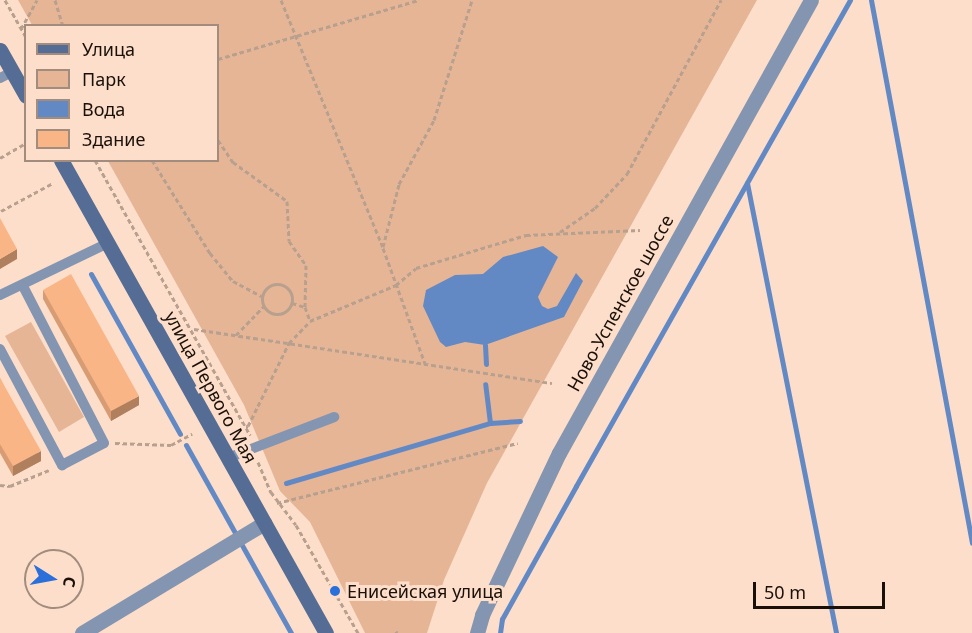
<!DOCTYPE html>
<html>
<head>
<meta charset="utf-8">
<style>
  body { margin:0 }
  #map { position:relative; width:972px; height:633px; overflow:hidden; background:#fddeca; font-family:"Noto Sans",sans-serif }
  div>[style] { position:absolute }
  .green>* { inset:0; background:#e6b596 }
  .water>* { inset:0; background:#6389c5 }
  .stream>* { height:5px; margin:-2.5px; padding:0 2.5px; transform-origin:2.5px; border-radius:2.5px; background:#6389c5 }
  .path>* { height:3px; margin-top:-1.5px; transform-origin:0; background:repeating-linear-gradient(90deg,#b8a08f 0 4.5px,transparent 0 7.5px) }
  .path>.ring { margin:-1.5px; padding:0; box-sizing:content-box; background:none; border:3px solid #b8a08f; border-radius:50% }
  .lane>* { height:10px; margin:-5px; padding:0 5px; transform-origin:5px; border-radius:5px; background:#8395b0 }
  .street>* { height:15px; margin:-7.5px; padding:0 7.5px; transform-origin:7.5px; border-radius:7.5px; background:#8395b0 }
  .secondary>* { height:15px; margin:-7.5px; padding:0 7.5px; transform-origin:7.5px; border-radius:7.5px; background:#556d95 }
  .wall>* { inset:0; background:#d79c74 }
  .shaded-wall>* { inset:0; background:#af7f5e }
  .building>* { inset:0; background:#fab587 }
  .dots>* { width:16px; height:16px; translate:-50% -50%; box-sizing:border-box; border:3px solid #fddeca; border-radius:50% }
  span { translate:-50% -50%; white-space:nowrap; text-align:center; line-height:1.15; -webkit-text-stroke:6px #fddeca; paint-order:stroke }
  .street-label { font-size:18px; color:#1a1009 }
  .poi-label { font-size:18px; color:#1a1009 }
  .left { translate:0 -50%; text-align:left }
  .legend { position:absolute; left:24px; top:24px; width:195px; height:138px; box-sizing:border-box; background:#fddeca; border:2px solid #a28c7d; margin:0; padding:8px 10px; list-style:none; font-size:18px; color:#1a1009 }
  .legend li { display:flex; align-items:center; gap:12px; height:30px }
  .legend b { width:30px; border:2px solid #a28c7d }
  .north { position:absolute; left:24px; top:549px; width:60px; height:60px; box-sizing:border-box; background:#fddeca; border:2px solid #a28c7d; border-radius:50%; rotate:101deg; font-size:16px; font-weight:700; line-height:24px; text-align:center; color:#1a1009 }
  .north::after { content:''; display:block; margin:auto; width:21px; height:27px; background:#2b6fdb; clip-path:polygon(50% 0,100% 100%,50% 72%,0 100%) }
  .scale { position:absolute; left:753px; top:582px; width:132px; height:27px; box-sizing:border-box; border:3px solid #1a1009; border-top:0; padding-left:8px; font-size:18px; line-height:21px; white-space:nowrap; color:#1a1009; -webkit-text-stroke:4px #fddeca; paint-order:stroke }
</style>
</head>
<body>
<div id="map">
  <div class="green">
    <div style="clip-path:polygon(18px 0,757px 0,487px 483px,444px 580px,427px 633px,365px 633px,310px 522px,280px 491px,244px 405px,108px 161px,218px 160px,218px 26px,32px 25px)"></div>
    <div style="clip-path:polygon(31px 322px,84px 417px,59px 432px,5px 336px)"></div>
  </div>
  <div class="water">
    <div style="clip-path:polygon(543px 246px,558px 257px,538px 297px,542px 306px,548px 309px,557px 306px,576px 273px,583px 281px,564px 317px,485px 345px,465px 342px,446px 347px,440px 342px,423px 306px,426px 290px,455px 275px,483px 274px,503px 257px)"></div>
  </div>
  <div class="stream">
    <div style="left:871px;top:0;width:552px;rotate:79.46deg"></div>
    <div style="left:747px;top:183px;width:459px;rotate:78.8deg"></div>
    <div style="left:91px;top:274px;width:183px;rotate:60.9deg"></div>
    <div style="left:485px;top:345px;width:19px;rotate:87deg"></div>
    <div style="left:490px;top:423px;width:30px;rotate:-4deg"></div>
    <div style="left:186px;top:445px;width:215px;rotate:60.8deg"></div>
    <div style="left:286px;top:483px;width:213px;rotate:-16.4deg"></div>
    <div style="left:490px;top:423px;width:39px;rotate:-97deg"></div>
    <div style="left:500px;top:633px;width:14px;rotate:-82deg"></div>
    <div style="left:502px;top:619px;width:152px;rotate:-60.9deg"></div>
    <div style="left:576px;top:486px;width:558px;rotate:-60.59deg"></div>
  </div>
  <div class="path">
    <div style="left:5px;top:0;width:43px;rotate:60.4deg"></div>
    <div style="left:55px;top:0;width:27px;rotate:73deg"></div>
    <div style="left:281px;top:0;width:268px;rotate:67.6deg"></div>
    <div style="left:383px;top:248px;width:126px;rotate:70deg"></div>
    <div style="left:21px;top:29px;width:33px;rotate:-61deg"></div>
    <div style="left:218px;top:59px;width:209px;rotate:-16.4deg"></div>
    <div style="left:218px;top:140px;width:27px;rotate:56deg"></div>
    <div style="left:233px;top:162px;width:67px;rotate:35.8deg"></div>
    <div style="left:287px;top:201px;width:40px;rotate:87.1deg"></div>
    <div style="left:289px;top:241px;width:29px;rotate:55deg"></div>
    <div style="left:306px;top:265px;width:42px;rotate:91.4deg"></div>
    <div style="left:305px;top:307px;width:15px;rotate:70deg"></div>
    <div style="left:0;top:158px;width:30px;rotate:-30deg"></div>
    <div style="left:95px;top:160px;width:316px;rotate:60.6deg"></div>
    <div style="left:152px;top:160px;width:110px;rotate:58.1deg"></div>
    <div style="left:210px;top:253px;width:36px;rotate:51deg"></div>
    <div style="left:233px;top:281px;width:34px;rotate:28deg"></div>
    <div style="left:1px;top:211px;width:59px;rotate:-28.3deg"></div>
    <div style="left:560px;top:232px;width:42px;rotate:-34.4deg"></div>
    <div style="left:595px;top:208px;width:47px;rotate:-46.7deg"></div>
    <div style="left:627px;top:174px;width:198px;rotate:-61.6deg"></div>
    <div style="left:383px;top:247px;width:65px;rotate:-75.7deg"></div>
    <div style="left:399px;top:184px;width:73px;rotate:-61.3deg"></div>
    <div style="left:434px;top:120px;width:126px;rotate:-72.4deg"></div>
    <div class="ring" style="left:262px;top:284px;width:27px;height:27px"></div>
    <div style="left:292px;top:303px;width:14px;rotate:17deg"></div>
    <div style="left:194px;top:329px;width:362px;rotate:8.6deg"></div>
    <div style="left:236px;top:335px;width:40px;rotate:-46deg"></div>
    <div style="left:232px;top:432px;width:17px;rotate:-21deg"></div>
    <div style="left:248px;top:426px;width:93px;rotate:-63.7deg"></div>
    <div style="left:289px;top:343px;width:30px;rotate:-46deg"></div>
    <div style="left:310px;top:321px;width:93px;rotate:-22.7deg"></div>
    <div style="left:396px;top:285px;width:26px;rotate:-40deg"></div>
    <div style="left:416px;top:268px;width:115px;rotate:-16.7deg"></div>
    <div style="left:526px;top:235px;width:114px;rotate:-2.5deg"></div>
    <div style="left:115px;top:443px;width:56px;rotate:2deg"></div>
    <div style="left:171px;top:445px;width:24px;rotate:-28deg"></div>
    <div style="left:258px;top:462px;width:33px;rotate:67deg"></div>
    <div style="left:271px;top:492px;width:41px;rotate:52.9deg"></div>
    <div style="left:296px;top:525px;width:125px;rotate:60.1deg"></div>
    <div style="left:0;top:485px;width:10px;rotate:6deg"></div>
    <div style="left:10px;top:486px;width:42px;rotate:-22.3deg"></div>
    <div style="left:277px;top:503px;width:248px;rotate:-14deg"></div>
    <div style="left:396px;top:631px;width:2px;rotate:63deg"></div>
  </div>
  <div class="lane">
    <div style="left:0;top:78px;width:13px;rotate:-27deg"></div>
    <div style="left:0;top:295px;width:120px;rotate:-25.7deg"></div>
    <div style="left:0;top:349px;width:132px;rotate:61.9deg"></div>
    <div style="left:62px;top:465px;width:47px;rotate:-27.6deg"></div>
    <div style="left:104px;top:443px;width:177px;rotate:-117.3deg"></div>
    <div style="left:228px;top:458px;width:114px;rotate:-21.1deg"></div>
  </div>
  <div class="street">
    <div style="left:82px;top:633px;width:213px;rotate:-31.1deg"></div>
    <div style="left:477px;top:633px;width:19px;rotate:-74deg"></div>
    <div style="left:482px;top:615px;width:179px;rotate:-64.6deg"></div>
    <div style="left:559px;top:453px;width:518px;rotate:-60.91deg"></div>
  </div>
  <div class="secondary">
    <div style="left:0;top:50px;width:53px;rotate:60.5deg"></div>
    <div style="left:61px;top:160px;width:542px;rotate:60.74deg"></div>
  </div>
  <div class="wall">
    <div style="clip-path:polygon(43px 290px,139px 405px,111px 421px,43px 299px)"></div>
    <div style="clip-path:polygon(0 378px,41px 461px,13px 476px,0 453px)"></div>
  </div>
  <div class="shaded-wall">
    <div style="clip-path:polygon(17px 249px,17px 259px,0 269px,0 259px)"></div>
    <div style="clip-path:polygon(139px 396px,139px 405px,111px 421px,111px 411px)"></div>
    <div style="clip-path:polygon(41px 451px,41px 461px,13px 476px,13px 466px)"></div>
  </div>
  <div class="building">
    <div style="clip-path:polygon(0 218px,17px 249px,0 259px)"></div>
    <div style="clip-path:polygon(71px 274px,139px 396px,111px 411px,43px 290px)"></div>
    <div style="clip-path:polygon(0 378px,41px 451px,13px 466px,0 444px)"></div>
  </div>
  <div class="dots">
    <div style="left:335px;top:591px;background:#2b6fdb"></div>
  </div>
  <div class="street-label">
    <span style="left:620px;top:303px;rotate:-61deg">Ново-Успенское шоссе</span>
    <span style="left:211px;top:387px;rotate:61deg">улица Первого Мая</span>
  </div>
  <div class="poi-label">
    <span class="left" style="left:347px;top:591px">Енисейская улица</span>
  </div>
  <ul class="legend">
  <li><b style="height:8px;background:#556d95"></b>Улица</li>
  <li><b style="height:16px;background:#e6b596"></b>Парк</li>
  <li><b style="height:16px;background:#6389c5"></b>Вода</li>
  <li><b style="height:16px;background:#fab587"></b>Здание</li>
  </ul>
  <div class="north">С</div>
  <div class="scale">50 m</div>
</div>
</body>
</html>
